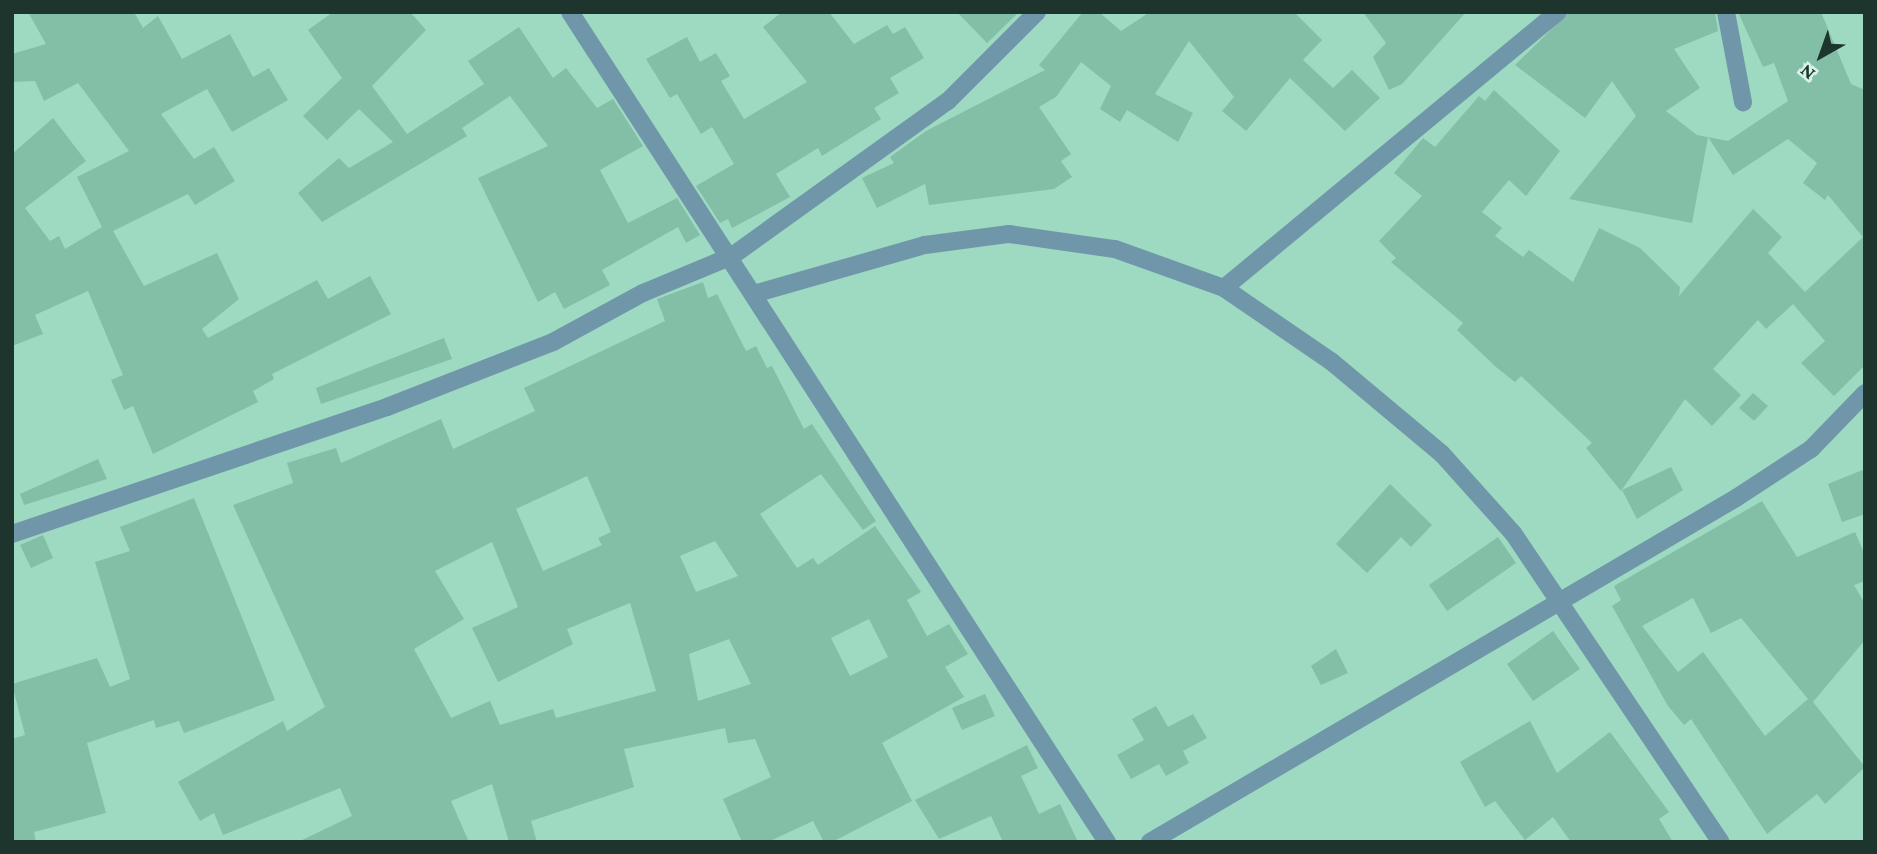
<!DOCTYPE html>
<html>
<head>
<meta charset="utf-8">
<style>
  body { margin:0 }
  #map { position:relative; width:1877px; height:854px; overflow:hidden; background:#9edac2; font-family:"Crimson Pro",serif }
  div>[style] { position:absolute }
  .building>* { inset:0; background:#83bea7 }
  .minor>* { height:18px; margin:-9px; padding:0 9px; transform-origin:9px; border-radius:9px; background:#6f97a9 }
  span { translate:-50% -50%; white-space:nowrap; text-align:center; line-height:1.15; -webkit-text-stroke:5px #d6f3e7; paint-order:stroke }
  .frame { position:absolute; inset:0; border:14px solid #1d352c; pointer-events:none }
  .north { position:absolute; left:1786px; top:21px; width:70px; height:70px; -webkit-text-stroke:5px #d6f3e7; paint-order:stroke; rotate:220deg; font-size:19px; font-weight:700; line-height:28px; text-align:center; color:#1d352c }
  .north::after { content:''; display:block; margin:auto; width:24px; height:32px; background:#1d352c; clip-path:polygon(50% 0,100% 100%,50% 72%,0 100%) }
</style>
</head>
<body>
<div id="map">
  <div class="building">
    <div style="clip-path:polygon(28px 12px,134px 12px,143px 28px,158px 16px,182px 59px,230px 34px,253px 77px,269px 68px,288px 100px,232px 132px,207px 89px,161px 114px,194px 159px,214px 147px,235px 181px,195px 205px,188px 194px,113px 231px,144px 286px,217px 253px,239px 299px,202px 329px,208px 338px,317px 280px,328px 299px,370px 276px,391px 314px,272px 374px,274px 379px,253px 391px,258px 402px,153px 454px,133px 406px,124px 410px,111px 380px,123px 375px,88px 291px,35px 315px,43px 334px,12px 346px,12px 154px,53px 118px,86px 161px,25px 208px,50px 241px,59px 236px,65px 249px,102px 227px,77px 177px,129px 151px,78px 83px,44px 101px,35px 81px,12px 82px,12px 54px,46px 44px)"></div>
    <div style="clip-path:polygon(333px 12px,410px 12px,426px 30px,372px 86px,407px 134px,484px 84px,468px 61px,519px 27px,553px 78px,566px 68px,597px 108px,613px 99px,643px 146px,600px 170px,628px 223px,677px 198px,700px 235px,686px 243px,678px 227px,602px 270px,610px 285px,564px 309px,555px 292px,538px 302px,478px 178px,548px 146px,510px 96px,462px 128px,467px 136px,322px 222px,298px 193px,339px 158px,349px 168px,393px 142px,359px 109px,327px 140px,303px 116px,342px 78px,308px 30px)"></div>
    <div style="clip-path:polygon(782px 12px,829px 12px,854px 44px,887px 25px,893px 34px,905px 27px,924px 58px,890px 78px,899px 93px,874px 108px,881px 119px,822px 156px,818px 148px,776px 174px,790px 197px,732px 228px,728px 219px,720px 223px,696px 186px,734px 164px,712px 127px,701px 134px,677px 94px,670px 98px,646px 59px,687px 37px,700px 62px,716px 53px,730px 76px,721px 81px,744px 119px,807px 82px,763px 27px)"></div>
    <div style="clip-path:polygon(957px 12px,1019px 12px,987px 43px)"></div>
    <div style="clip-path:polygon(1083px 12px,1099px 12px,1121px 31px,1150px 12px,1294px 12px,1322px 40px,1303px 60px,1333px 88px,1352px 70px,1380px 98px,1345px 131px,1290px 78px,1246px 131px,1222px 111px,1234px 97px,1189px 41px,1155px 94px,1193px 113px,1178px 142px,1127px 110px,1120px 122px,1100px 109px,1111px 86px,1081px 62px,1056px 97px,1039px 107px,1071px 154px,1061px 161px,1072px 177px,1054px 189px,929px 205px,925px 184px,877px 208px,862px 178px,894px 163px,890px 157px,926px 131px,1045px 70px,1039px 65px)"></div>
    <div style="clip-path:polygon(1363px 12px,1466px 12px,1402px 84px,1389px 90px,1373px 57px,1386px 43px)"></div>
    <div style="clip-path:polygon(1569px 12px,1715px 12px,1718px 31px,1674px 49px,1700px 88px,1666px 111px,1697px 135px,1728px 141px,1788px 101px,1774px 63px,1763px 67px,1738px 12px,1821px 12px,1851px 84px,1865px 90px,1865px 365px,1834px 396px,1801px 363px,1825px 341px,1793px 304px,1766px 329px,1758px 320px,1713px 369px,1741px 395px,1712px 426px,1685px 399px,1621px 491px,1586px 448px,1592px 443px,1521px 376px,1515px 382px,1496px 367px,1457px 330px,1463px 323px,1391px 262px,1396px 258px,1379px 241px,1422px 196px,1394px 173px,1423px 138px,1435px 147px,1479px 96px,1485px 101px,1494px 90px,1560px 151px,1526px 196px,1509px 180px,1482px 212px,1502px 228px,1495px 236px,1523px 257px,1529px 250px,1573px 282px,1599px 228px,1640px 248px,1680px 287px,1679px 296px,1753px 209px,1782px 237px,1768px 253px,1805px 292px,1863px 237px,1828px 195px,1825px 200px,1803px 183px,1817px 163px,1788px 139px,1733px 175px,1708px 137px,1692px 223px,1569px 199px,1636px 116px,1612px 81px,1585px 118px,1515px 65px)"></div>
    <div style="clip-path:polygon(evenodd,703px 282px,708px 298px,717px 294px,746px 351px,756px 346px,767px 368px,772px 366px,804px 429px,812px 424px,876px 521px,863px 530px,821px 474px,760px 514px,797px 568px,813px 558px,818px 565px,875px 526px,921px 592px,907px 600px,927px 636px,949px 624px,968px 654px,945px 667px,964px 697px,882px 743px,912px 801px,832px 842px,824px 842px,813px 821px,768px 842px,742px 842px,723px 799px,771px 777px,755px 739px,728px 743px,725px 728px,624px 749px,634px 787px,531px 821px,537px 842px,509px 842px,492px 784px,451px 801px,469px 842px,298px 842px,352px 816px,340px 788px,223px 835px,214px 813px,200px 821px,178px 782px,283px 721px,287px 731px,325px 707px,233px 505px,293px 483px,287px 463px,336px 448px,341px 463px,441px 419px,453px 449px,535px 411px,524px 388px,665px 321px,657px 299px,703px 282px,587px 476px,611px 532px,598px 538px,602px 545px,543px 571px,516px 509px,587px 476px,703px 282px,715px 541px,738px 576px,696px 592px,680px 556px,715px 541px,703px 282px,492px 542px,518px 607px,472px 628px,498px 682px,573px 644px,567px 629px,630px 603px,656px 691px,556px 718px,553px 709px,500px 725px,490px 701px,451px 718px,414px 649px,464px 619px,435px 571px,492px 542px,703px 282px,869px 619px,888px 657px,850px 676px,831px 638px,869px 619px,703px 282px,729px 639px,751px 684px,698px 701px,689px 654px,729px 639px)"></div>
    <div style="clip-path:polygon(444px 338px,452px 359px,321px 404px,316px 388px)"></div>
    <div style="clip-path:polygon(1753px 393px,1768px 406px,1754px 421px,1739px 408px)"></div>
    <div style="clip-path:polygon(98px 459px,107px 479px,24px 505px,20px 494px)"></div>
    <div style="clip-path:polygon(1671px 467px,1683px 490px,1637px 519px,1622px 490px)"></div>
    <div style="clip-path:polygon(1865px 469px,1865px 514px,1842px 522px,1828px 484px)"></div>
    <div style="clip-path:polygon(1390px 484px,1432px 525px,1411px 547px,1401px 537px,1367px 573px,1336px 544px)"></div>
    <div style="clip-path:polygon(194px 498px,275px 700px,184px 733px,179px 721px,156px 728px,154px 720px,87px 743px,106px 813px,34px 832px,36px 842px,12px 842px,12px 739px,25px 735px,12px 684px,97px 658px,110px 687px,130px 679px,95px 562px,130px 551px,120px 527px)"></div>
    <div style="clip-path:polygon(evenodd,1762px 501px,1797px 557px,1855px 532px,1865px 555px,1865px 581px,1854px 585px,1865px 604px,1865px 640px,1813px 702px,1865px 767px,1825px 804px,1817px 794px,1767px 834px,1691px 719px,1684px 725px,1668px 706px,1612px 606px,1621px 600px,1614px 586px,1762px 501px,1693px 598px,1711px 633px,1741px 618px,1808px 699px,1765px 736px,1703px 652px,1678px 672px,1642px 626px,1693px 598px)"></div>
    <div style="clip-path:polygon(43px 535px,53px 558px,31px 568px,20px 545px)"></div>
    <div style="clip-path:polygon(1498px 537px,1516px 563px,1447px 611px,1429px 585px)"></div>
    <div style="clip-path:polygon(1553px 631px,1580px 669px,1533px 701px,1507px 664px)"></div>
    <div style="clip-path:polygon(1336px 649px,1348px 673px,1321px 685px,1311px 666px)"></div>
    <div style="clip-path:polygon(985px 694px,995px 716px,962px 730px,952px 708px)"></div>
    <div style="clip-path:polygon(1156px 706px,1168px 727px,1193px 714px,1207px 738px,1183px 751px,1189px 763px,1166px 776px,1159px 764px,1131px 779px,1117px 755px,1144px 740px,1132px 719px)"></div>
    <div style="clip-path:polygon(1530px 721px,1557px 773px,1610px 732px,1669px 812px,1659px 819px,1673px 842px,1571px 842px,1553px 817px,1525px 840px,1495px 801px,1485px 807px,1460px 762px)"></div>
    <div style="clip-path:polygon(1027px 745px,1038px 768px,1021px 776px,1039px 814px,1060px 804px,1078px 842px,1003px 842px,991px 816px,939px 839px,915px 800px)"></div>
  </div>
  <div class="minor">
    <div style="left:570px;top:12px;width:989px;rotate:57.1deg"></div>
    <div style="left:1726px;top:12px;width:92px;rotate:79.3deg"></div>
    <div style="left:1224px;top:288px;width:433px;rotate:-39.6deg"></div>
    <div style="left:754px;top:294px;width:178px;rotate:-16deg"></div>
    <div style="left:925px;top:245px;width:85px;rotate:-7.5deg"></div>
    <div style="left:1009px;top:234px;width:107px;rotate:8.1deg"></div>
    <div style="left:1115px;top:249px;width:116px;rotate:19.7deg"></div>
    <div style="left:1224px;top:288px;width:131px;rotate:34.4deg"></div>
    <div style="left:1332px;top:362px;width:143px;rotate:39.9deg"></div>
    <div style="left:1442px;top:454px;width:106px;rotate:48.1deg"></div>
    <div style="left:1513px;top:533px;width:372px;rotate:56.1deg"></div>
    <div style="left:12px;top:534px;width:396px;rotate:-18.7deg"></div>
    <div style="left:387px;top:407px;width:178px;rotate:-21.4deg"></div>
    <div style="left:553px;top:342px;width:102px;rotate:-28.6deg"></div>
    <div style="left:643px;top:293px;width:96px;rotate:-22.6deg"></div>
    <div style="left:732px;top:256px;width:266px;rotate:-35.7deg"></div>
    <div style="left:948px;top:101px;width:126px;rotate:-45deg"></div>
    <div style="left:1150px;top:842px;width:680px;rotate:-30.41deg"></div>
    <div style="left:1736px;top:498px;width:90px;rotate:-33.2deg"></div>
    <div style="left:1811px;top:449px;width:78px;rotate:-46deg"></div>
  </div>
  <div class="frame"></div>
  <div class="north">N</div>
</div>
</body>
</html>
